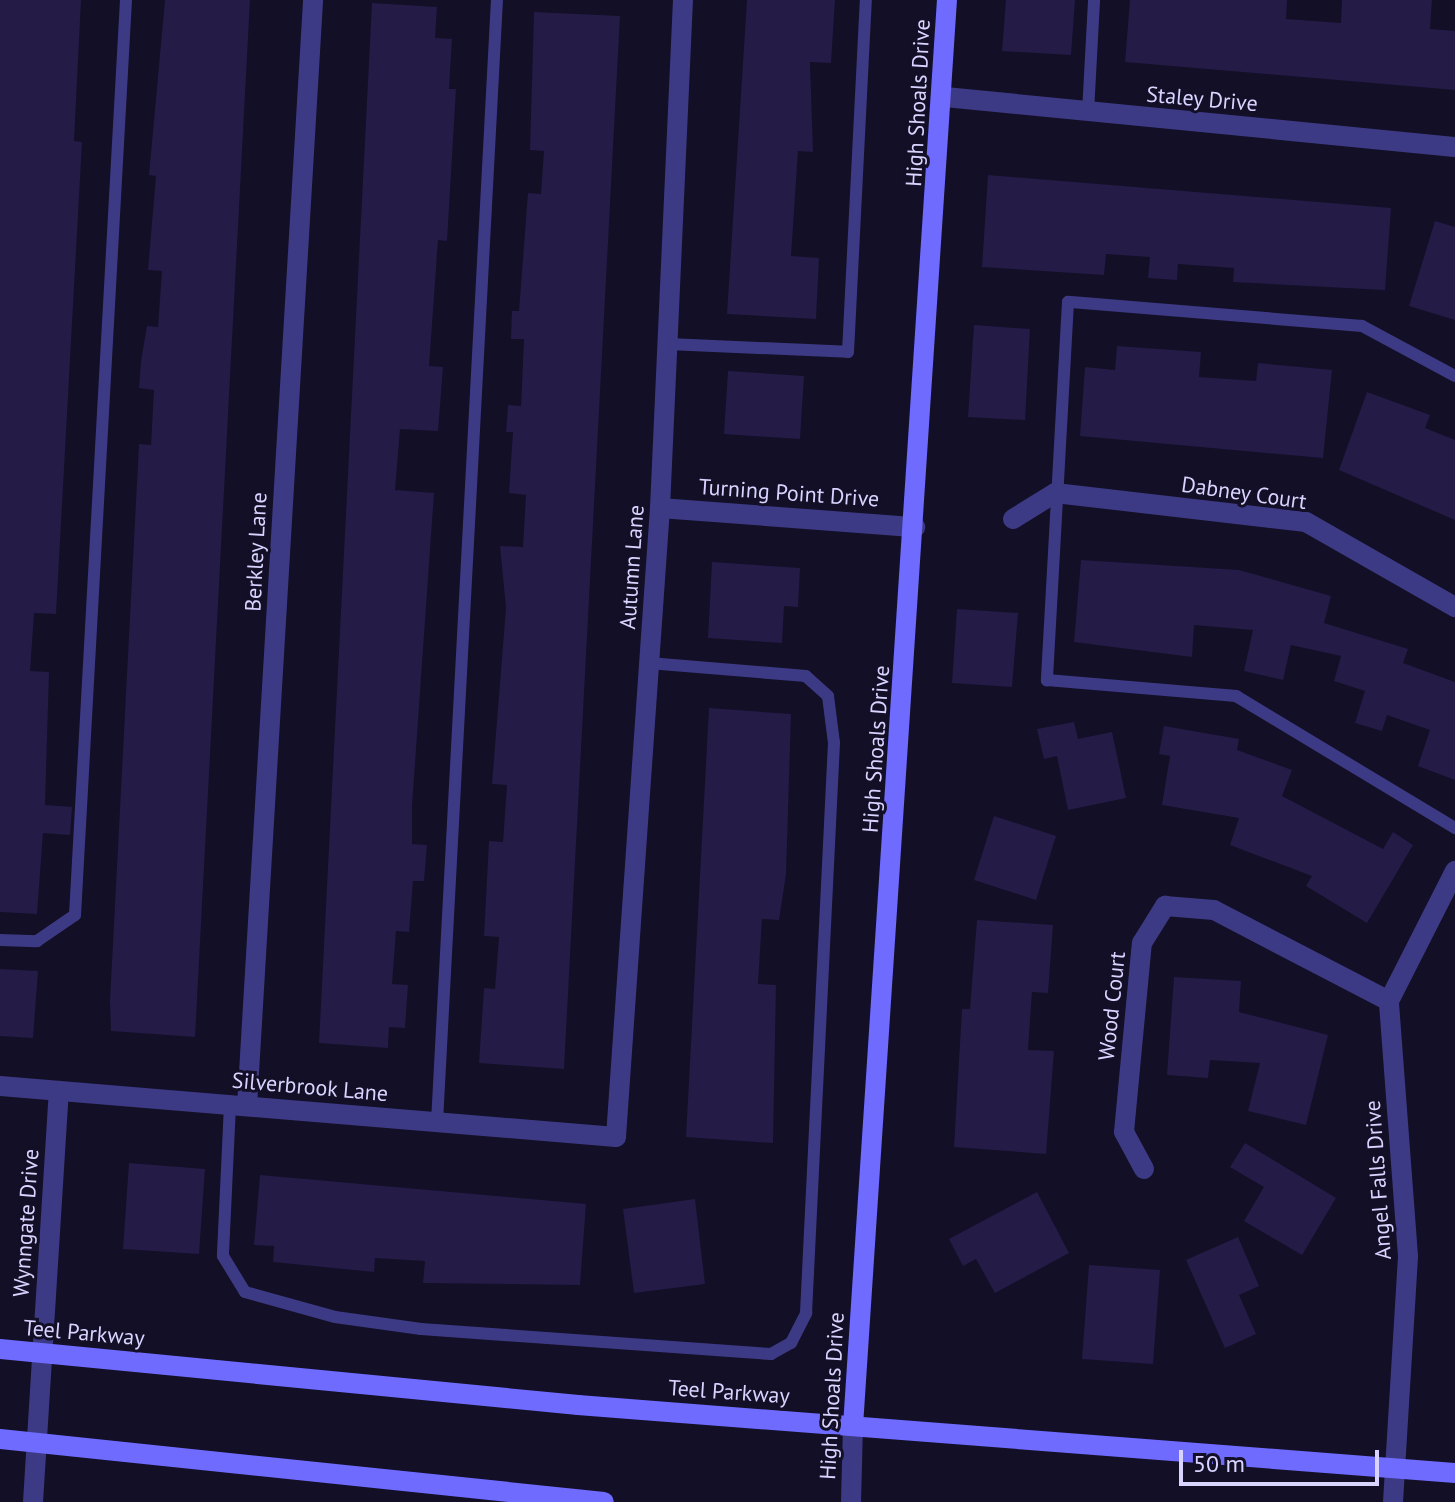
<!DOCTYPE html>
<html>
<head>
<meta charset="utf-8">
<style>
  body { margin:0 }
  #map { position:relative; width:1455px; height:1502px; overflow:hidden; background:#130f26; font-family:"PT Sans",sans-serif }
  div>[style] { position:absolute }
  .building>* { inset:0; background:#241b47 }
  .lane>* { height:12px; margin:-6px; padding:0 6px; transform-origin:6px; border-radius:6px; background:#3d3a85 }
  .street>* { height:20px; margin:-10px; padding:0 10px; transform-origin:10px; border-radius:10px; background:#3d3a85 }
  .secondary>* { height:20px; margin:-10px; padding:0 10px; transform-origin:10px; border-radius:10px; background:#6f6bff }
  span { translate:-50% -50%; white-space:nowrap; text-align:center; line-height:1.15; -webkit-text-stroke:6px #130f26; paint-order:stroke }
  .street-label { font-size:22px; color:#d9d4ff }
  .scale { position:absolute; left:1179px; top:1450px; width:200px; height:36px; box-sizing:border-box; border:4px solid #d9d4ff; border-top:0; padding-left:10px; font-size:24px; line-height:28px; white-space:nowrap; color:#d9d4ff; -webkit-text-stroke:6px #130f26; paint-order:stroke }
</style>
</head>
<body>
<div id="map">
  <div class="building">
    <div style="clip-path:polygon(0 0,81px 0,74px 141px,82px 142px,56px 614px,34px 613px,30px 671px,49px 672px,45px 805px,72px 807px,70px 835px,43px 833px,37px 914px,0 912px)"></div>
    <div style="clip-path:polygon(165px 0,250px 0,195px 1037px,111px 1031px,110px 1001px,139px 444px,151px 445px,154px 390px,139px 388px,141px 361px,147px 326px,158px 327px,162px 271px,148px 270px,156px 176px,149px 175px)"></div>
    <div style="clip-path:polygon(747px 0,835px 0,831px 63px,810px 62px,813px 152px,798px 151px,791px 256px,819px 258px,816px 319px,727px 314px)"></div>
    <div style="clip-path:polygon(1006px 0,1075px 0,1071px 55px,1002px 51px)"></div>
    <div style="clip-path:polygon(1130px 0,1287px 0,1286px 19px,1341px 23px,1342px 0,1432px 0,1430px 29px,1455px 31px,1455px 90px,1125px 62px)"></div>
    <div style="clip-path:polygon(372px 3px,437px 7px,435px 38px,452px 39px,449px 89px,456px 89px,447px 241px,438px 240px,429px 366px,443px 367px,438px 431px,400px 429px,395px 490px,434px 493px,412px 806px,412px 844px,427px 845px,424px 881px,413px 881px,409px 932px,396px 931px,392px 984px,408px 985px,405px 1028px,389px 1027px,388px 1048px,319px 1043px)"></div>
    <div style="clip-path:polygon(534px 12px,620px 16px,564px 1069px,479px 1063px,484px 988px,495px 989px,499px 937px,484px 936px,489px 841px,503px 842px,507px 785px,492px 784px,506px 608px,500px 546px,523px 547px,526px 495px,509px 493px,513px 432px,506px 432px,508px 405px,521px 406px,524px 339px,511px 339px,512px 311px,519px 311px,528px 193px,541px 194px,544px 151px,530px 150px)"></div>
    <div style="clip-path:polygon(988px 175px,1391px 208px,1385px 290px,1233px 282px,1234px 268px,1178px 264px,1177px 280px,1148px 278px,1150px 257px,1106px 254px,1104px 275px,982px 267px)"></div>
    <div style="clip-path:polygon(1435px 221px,1455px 227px,1455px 320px,1409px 306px)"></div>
    <div style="clip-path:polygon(974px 325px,1030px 329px,1025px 420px,968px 417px)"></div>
    <div style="clip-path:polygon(1117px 346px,1201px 352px,1199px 377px,1256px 381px,1258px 363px,1332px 370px,1323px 458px,1080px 436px,1085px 367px,1115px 370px)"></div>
    <div style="clip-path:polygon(728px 371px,804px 376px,800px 439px,724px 434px)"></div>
    <div style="clip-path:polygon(1367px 392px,1430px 415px,1425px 428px,1455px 440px,1455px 520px,1339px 470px)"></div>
    <div style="clip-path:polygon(1081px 560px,1239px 570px,1331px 596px,1324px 623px,1408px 649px,1403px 663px,1455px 682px,1455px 780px,1418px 766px,1430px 730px,1387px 715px,1382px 731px,1355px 723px,1365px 691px,1334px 681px,1341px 656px,1291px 645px,1283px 680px,1244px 671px,1253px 630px,1194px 625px,1192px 657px,1074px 642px)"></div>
    <div style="clip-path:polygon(712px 562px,800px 568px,798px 607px,784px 606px,782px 643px,708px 638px)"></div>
    <div style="clip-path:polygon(957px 609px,1018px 613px,1012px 687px,952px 683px)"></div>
    <div style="clip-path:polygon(709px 708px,791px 714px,786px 874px,779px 920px,762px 919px,758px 984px,776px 985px,773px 1143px,686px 1137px)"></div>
    <div style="clip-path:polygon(1074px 722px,1078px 739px,1112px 732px,1126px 798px,1068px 810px,1057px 756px,1044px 759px,1037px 729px)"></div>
    <div style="clip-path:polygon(1164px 726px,1239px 739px,1237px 750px,1292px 770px,1282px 796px,1383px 849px,1393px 832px,1413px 845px,1367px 923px,1306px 886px,1312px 876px,1230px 845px,1239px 818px,1162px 805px,1170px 756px,1159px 754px)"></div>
    <div style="clip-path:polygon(994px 816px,1056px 836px,1036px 900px,974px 880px)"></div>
    <div style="clip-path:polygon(977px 920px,1053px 925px,1048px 993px,1032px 992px,1028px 1050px,1054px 1051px,1046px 1154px,954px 1147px,962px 1009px,970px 1009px)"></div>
    <div style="clip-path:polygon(0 969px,38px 971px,33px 1038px,0 1036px)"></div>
    <div style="clip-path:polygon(1174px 977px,1241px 981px,1239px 1012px,1328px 1035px,1306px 1125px,1248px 1111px,1260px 1063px,1210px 1060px,1208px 1078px,1167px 1075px)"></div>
    <div style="clip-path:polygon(1245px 1143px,1336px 1198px,1302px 1255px,1244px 1221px,1264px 1187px,1230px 1167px)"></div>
    <div style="clip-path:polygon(129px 1163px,205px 1169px,199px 1254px,123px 1249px)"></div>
    <div style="clip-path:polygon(260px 1175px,586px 1204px,580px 1285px,423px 1283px,425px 1261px,375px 1258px,374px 1272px,273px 1262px,274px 1246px,254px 1245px)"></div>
    <div style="clip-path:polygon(1037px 1192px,1069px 1253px,995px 1293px,976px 1259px,963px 1266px,949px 1239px)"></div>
    <div style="clip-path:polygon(695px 1199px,705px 1284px,634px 1293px,623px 1209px)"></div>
    <div style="clip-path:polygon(1238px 1237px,1259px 1286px,1239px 1295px,1256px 1334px,1225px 1348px,1186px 1260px)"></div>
    <div style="clip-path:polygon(1089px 1265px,1160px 1270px,1153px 1364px,1082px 1359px)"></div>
  </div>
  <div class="lane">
    <div style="left:1088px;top:112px;width:112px;rotate:-86.9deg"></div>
    <div style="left:668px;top:344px;width:180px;rotate:2.5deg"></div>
    <div style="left:848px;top:352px;width:352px;rotate:-87.1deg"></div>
    <div style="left:1455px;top:376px;width:106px;rotate:-151.7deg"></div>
    <div style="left:1362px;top:326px;width:295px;rotate:-175.3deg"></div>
    <div style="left:1068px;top:302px;width:379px;rotate:93.2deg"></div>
    <div style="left:1047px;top:680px;width:190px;rotate:4.8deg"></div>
    <div style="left:1236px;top:696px;width:256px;rotate:31.1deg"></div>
    <div style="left:0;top:940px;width:37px;rotate:2deg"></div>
    <div style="left:37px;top:941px;width:46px;rotate:-34.4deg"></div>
    <div style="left:75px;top:915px;width:916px;rotate:-86.81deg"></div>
    <div style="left:230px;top:1105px;width:151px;rotate:92.7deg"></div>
    <div style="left:223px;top:1256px;width:42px;rotate:58.6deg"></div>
    <div style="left:245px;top:1292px;width:93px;rotate:15.5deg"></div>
    <div style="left:335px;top:1317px;width:87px;rotate:7.9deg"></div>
    <div style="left:421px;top:1329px;width:351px;rotate:4.1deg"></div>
    <div style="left:771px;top:1354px;width:23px;rotate:-29deg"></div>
    <div style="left:791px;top:1343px;width:34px;rotate:-63deg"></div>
    <div style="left:806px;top:1313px;width:571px;rotate:-87.19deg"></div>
    <div style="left:834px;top:743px;width:47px;rotate:-97.3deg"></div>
    <div style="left:828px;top:696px;width:30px;rotate:-138deg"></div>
    <div style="left:806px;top:676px;width:158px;rotate:-175.3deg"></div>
    <div style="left:437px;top:1122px;width:1124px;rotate:-86.94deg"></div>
  </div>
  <div class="street">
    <div style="left:945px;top:97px;width:512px;rotate:5.6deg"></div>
    <div style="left:660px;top:508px;width:256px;rotate:4.3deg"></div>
    <div style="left:1013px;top:519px;width:49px;rotate:-31.8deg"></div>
    <div style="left:1055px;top:493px;width:253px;rotate:6.6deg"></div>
    <div style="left:1306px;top:522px;width:172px;rotate:29.7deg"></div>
    <div style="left:0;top:1086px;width:618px;rotate:4.73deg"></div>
    <div style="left:616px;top:1137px;width:631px;rotate:-86deg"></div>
    <div style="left:660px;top:508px;width:509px;rotate:-87.41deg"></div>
    <div style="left:247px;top:1106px;width:1108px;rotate:-86.58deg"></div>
    <div style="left:1144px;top:1169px;width:42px;rotate:-118.4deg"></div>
    <div style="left:1124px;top:1132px;width:190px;rotate:-84.6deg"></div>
    <div style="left:1142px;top:943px;width:44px;rotate:-58.1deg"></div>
    <div style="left:1165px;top:906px;width:49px;rotate:4.7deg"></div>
    <div style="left:1214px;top:910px;width:197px;rotate:27.5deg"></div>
    <div style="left:33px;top:1502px;width:412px;rotate:-86.4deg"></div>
    <div style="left:851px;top:1502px;width:76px;rotate:-88.5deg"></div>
    <div style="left:1393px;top:1502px;width:246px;rotate:-86.5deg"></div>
    <div style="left:1408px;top:1256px;width:256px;rotate:-94.3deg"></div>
    <div style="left:1389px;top:1001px;width:146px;rotate:-63.1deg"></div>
  </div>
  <div class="secondary">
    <div style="left:0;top:1349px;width:581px;rotate:5.53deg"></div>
    <div style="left:578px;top:1405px;width:880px;rotate:4.43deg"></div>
    <div style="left:853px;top:1426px;width:1429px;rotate:-86.23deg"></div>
    <div style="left:0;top:1439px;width:607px;rotate:5.95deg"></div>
  </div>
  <div class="street-label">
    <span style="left:1202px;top:99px;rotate:5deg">Staley Drive</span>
    <span style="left:918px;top:103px;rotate:-87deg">High Shoals Drive</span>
    <span style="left:789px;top:493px;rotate:4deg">Turning Point Drive</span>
    <span style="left:1244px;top:493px;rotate:8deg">Dabney Court</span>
    <span style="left:256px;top:552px;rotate:-87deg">Berkley Lane</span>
    <span style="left:632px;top:567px;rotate:-86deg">Autumn Lane</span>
    <span style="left:876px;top:749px;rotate:-86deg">High Shoals Drive</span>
    <span style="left:1112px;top:1006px;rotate:-84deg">Wood Court</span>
    <span style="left:310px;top:1087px;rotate:5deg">Silverbrook Lane</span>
    <span style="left:1378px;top:1180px;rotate:-94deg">Angel Falls Drive</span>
    <span style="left:26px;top:1223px;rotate:-86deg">Wynngate Drive</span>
    <span style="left:84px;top:1333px;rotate:5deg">Teel Parkway</span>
    <span style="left:729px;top:1392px;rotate:4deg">Teel Parkway</span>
    <span style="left:832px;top:1396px;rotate:-87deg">High Shoals Drive</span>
  </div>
  <div class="scale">50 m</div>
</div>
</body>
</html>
